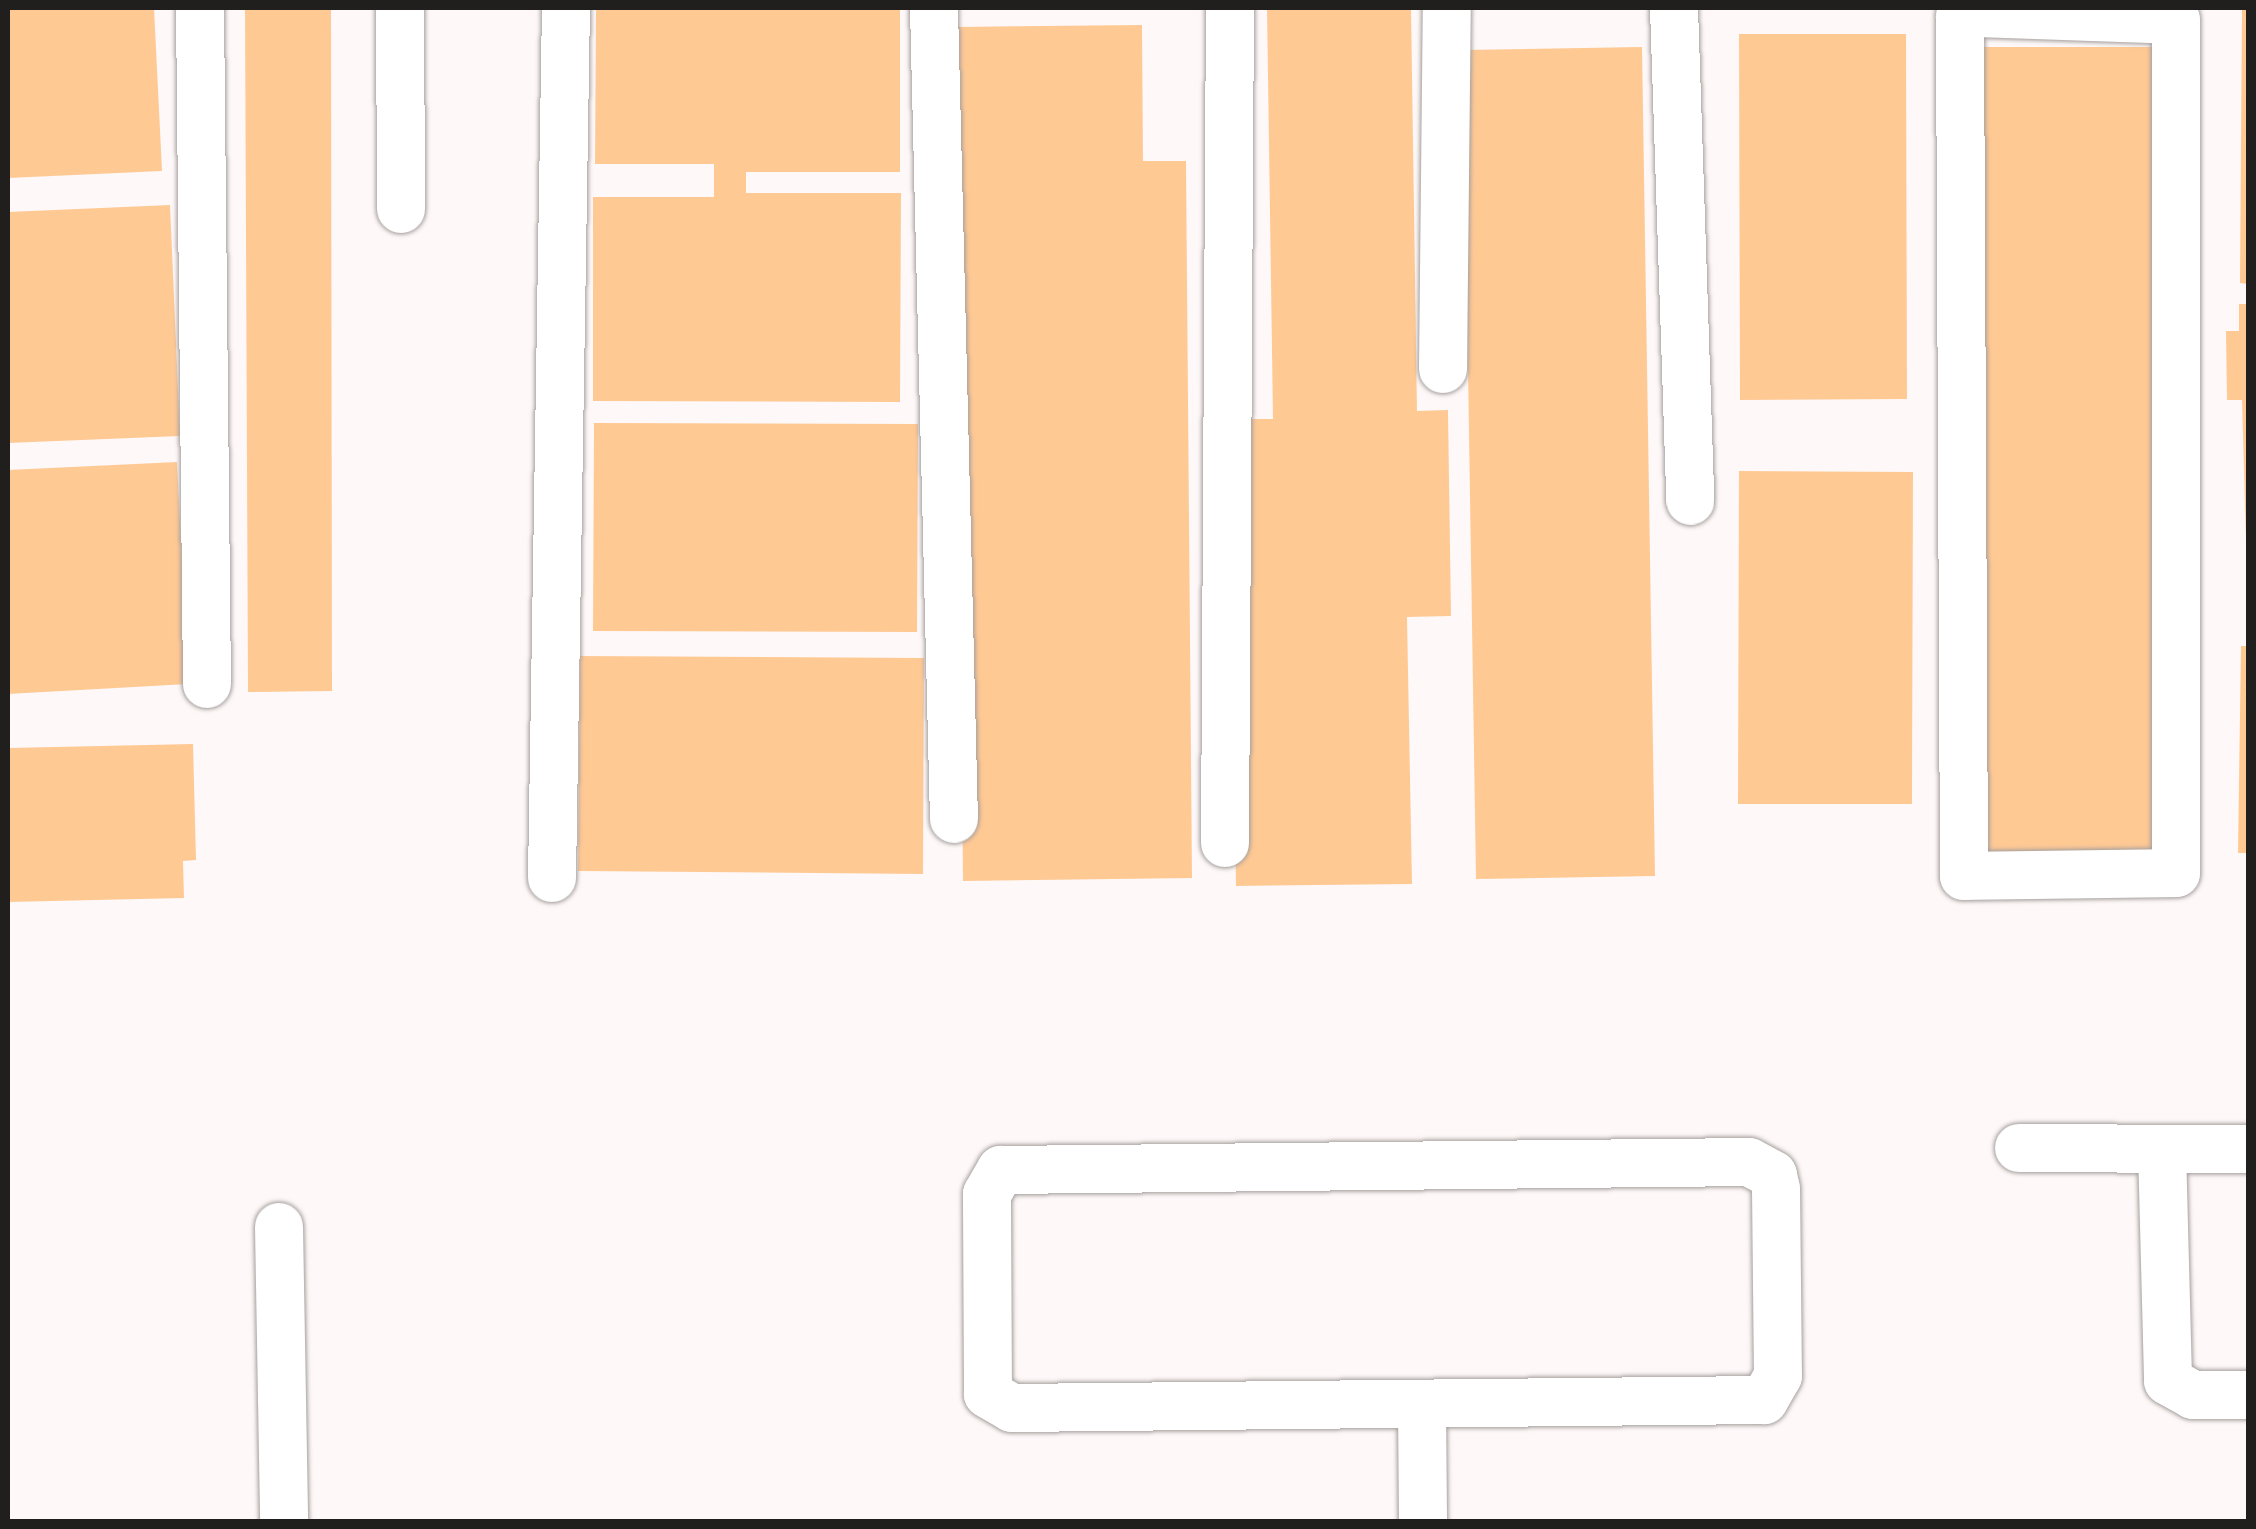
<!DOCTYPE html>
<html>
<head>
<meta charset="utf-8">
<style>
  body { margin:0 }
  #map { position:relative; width:2256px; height:1529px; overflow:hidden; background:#fef9f8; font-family:Barlow,sans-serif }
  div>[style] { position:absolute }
  .building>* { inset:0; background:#ffc994 }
  .roads { filter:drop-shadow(0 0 2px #a59f9d) drop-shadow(0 0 2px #a59f9d) }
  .minor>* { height:48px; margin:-24px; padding:0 24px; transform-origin:24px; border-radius:24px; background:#fff }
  span { translate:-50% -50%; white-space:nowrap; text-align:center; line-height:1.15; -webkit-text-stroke:10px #fef9f8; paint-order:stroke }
  .frame { position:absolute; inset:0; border:10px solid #211f1e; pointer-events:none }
</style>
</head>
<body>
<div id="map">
  <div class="building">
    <div style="clip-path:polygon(8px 8px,154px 8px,162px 171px,8px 178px)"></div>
    <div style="clip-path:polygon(245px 8px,331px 8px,332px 691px,248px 692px)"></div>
    <div style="clip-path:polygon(596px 8px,900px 8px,900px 172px,746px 172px,746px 193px,901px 193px,900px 402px,593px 401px,593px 197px,714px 197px,714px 164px,595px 164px)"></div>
    <div style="clip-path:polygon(1267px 8px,1411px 8px,1417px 411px,1448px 410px,1451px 616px,1407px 617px,1412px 884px,1236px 886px,1229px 419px,1273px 419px)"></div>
    <div style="clip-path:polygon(2242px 8px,2248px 8px,2248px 284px,2240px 283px)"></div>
    <div style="clip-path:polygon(1142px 25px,1143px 161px,1186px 161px,1192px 878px,963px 881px,955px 27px)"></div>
    <div style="clip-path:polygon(1739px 34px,1906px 34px,1907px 399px,1740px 400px)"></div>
    <div style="clip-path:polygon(1642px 47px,1655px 876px,1476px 879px,1463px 50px)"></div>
    <div style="clip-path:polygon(1979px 47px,2167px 47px,2168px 863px,1980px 863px)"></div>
    <div style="clip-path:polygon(170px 205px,180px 436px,8px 443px,8px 212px)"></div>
    <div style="clip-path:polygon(2239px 304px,2248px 304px,2248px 611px,2242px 400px,2227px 400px,2226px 331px,2239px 331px)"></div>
    <div style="clip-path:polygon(594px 423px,918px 424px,917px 632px,593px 631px)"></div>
    <div style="clip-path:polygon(177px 462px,188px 684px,8px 694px,8px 470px)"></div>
    <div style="clip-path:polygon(1739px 471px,1913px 472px,1912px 804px,1738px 804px)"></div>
    <div style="clip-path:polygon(2241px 646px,2248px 646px,2248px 853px,2238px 853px)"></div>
    <div style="clip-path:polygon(580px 656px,924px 658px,923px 874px,578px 871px)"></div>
    <div style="clip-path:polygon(193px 744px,196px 860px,183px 861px,184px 898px,8px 902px,8px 748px)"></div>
  </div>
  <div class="roads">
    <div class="minor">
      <div style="left:200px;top:8px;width:676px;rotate:89.41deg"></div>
      <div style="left:400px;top:8px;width:201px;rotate:89.7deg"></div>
      <div style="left:934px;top:8px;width:811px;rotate:88.59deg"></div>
      <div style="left:1674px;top:8px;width:493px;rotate:88.1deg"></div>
      <div style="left:1980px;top:13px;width:196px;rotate:2deg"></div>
      <div style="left:2176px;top:20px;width:853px;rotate:90deg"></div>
      <div style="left:2176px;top:873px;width:212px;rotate:179.2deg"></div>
      <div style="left:1964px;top:876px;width:859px;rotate:-90.27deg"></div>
      <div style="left:1960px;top:17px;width:20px;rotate:-11deg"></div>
      <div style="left:1443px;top:369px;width:361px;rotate:-89.4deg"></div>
      <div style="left:1225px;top:843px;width:835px;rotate:-89.66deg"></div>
      <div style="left:552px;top:878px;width:870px;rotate:-89.08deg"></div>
      <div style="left:2019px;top:1148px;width:229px;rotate:0.3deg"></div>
      <div style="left:2162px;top:1149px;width:232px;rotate:88.5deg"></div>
      <div style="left:2168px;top:1381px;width:29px;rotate:29deg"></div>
      <div style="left:2193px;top:1395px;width:55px"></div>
      <div style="left:1749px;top:1162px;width:27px;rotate:28deg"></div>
      <div style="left:1773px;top:1175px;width:14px;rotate:78deg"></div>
      <div style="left:1776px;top:1189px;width:187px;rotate:89.4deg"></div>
      <div style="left:1778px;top:1376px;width:28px;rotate:120deg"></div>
      <div style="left:1764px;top:1400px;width:752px;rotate:179.39deg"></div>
      <div style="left:1012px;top:1408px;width:28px;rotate:-150deg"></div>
      <div style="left:988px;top:1394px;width:200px;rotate:-90.3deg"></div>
      <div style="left:987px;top:1194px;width:28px;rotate:-60deg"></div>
      <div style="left:1001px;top:1170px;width:748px;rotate:-0.61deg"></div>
      <div style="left:279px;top:1227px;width:295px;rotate:89deg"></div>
      <div style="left:1422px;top:1405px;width:117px;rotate:89.5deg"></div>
    </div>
  </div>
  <div class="frame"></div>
</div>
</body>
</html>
